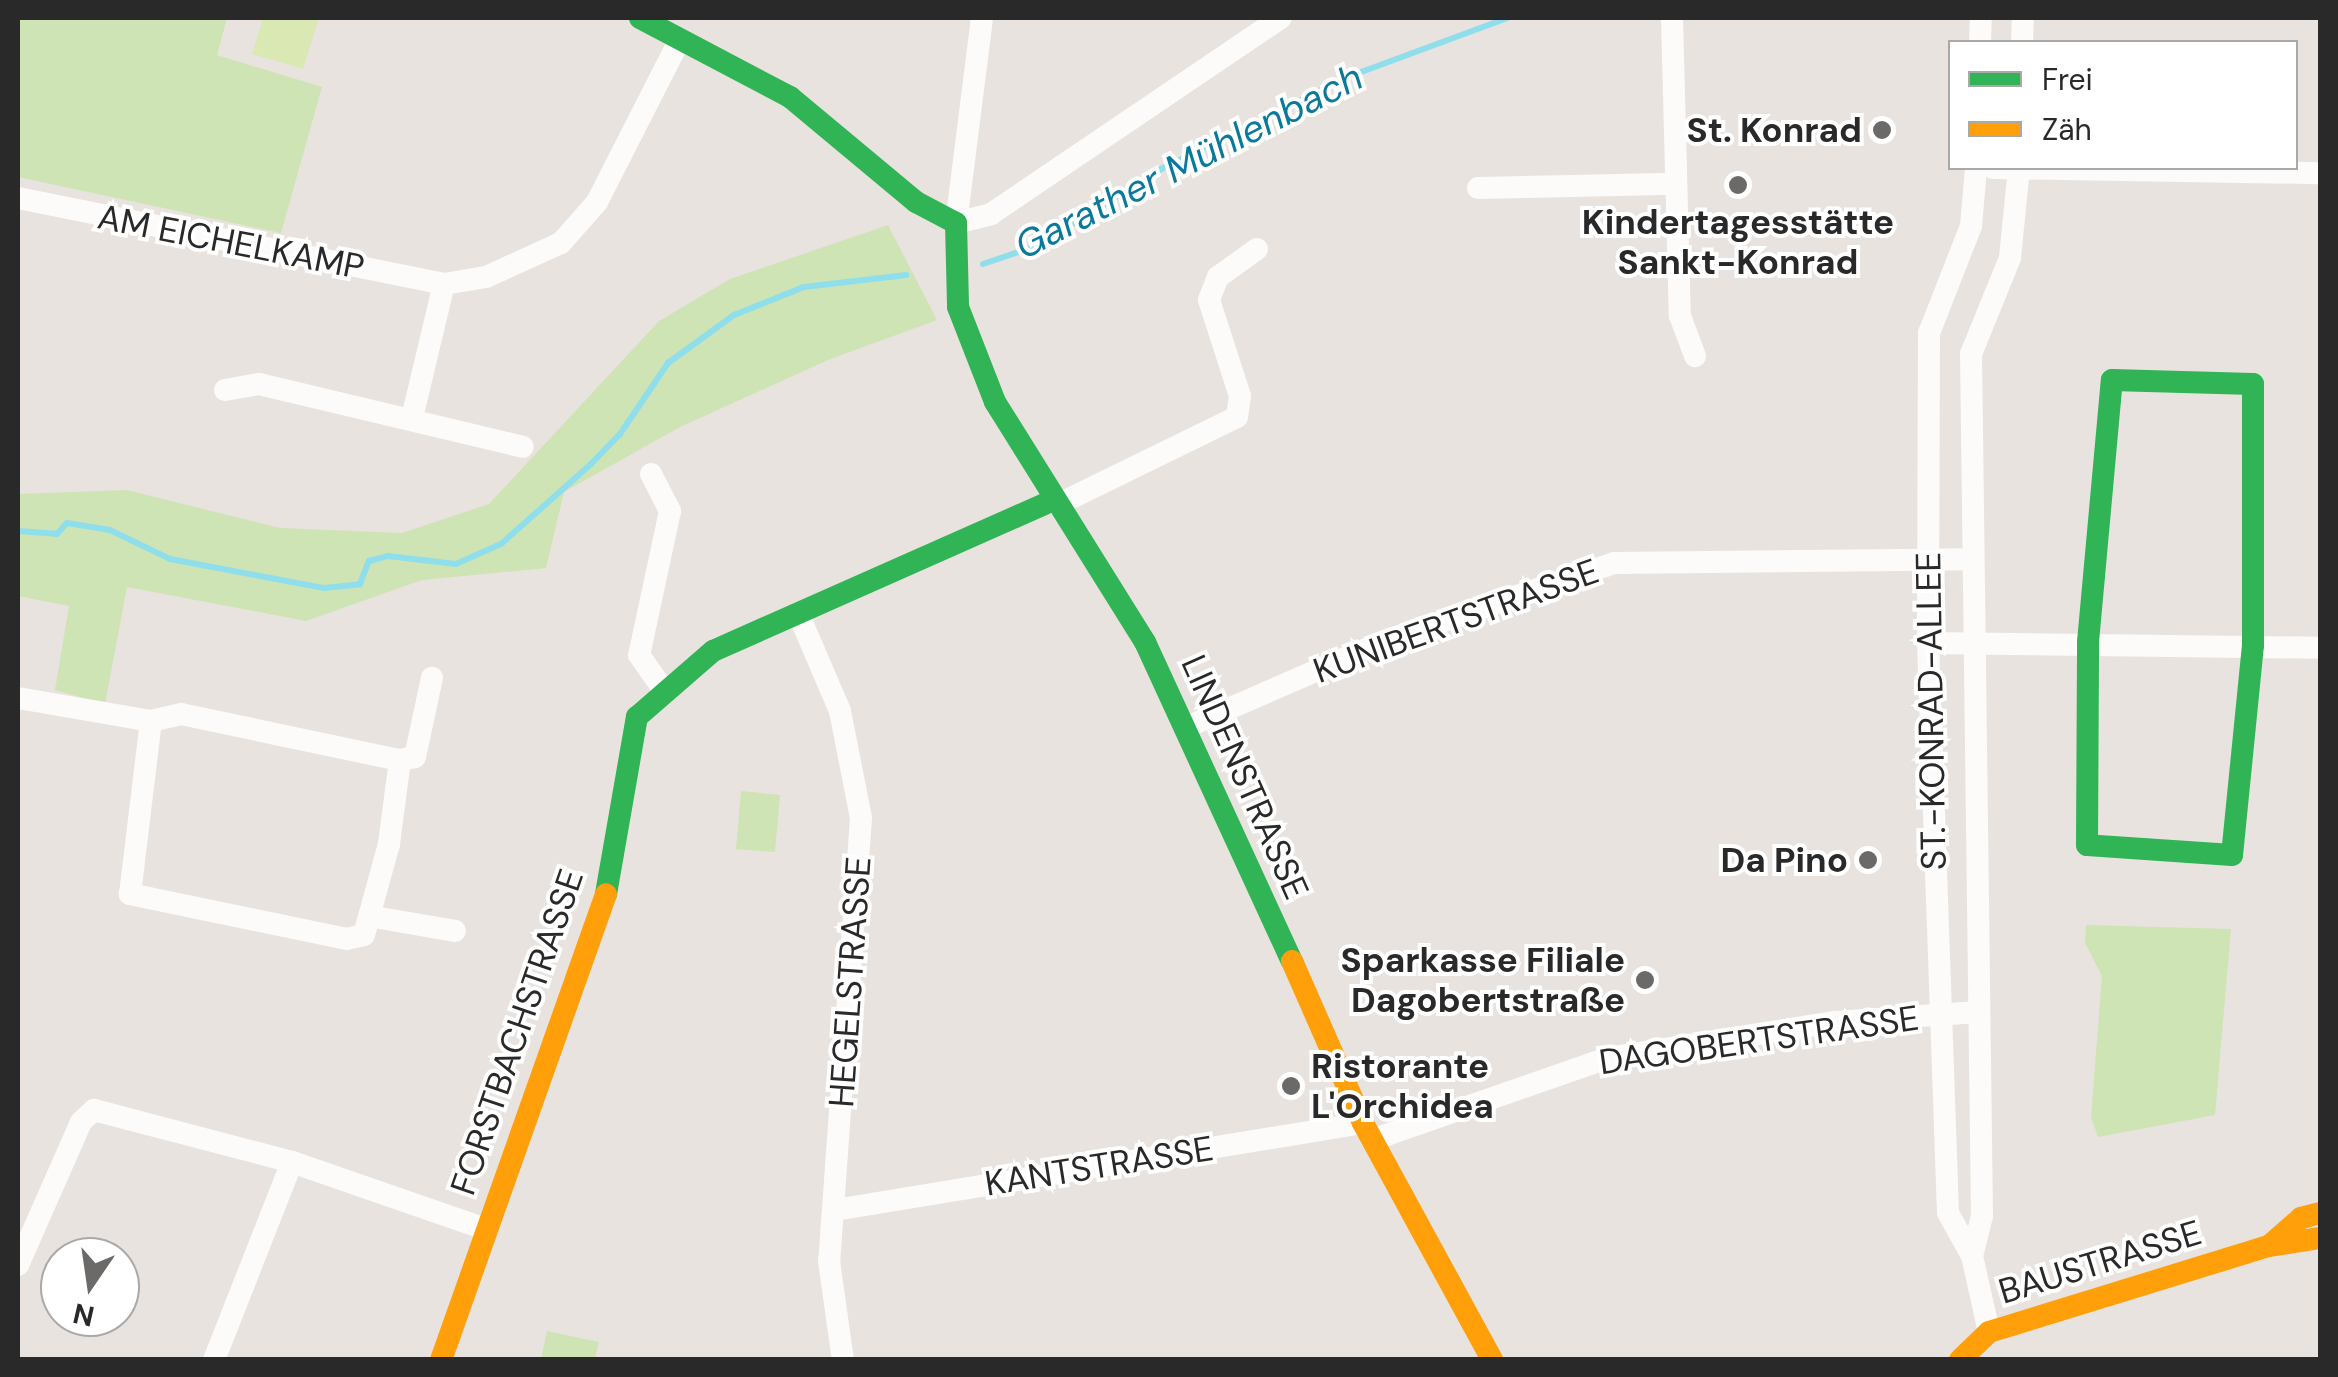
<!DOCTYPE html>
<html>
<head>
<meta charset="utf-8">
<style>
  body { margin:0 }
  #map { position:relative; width:2338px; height:1377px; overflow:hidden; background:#e8e3de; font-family:"DM Sans",sans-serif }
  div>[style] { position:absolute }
  .green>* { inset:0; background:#cee4b5 }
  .pitch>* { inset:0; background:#dae8b3 }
  .stream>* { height:6px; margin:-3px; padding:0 3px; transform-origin:3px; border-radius:3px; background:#8fdeec }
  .street>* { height:22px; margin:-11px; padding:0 11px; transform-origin:11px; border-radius:11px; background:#fcfbfa }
  .fast>* { height:22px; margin:-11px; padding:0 11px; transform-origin:11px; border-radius:11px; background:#30b455 }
  .slow>* { height:22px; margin:-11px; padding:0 11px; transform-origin:11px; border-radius:11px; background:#ff9f0a }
  .dots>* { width:28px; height:28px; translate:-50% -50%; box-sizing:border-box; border:5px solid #fff; border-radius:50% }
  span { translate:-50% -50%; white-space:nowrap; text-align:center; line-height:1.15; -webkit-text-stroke:8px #fff; paint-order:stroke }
  .poi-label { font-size:35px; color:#292929; font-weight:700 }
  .right { translate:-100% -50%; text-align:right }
  .left { translate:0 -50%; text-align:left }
  .street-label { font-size:35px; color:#292929 }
  .water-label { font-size:38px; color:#09799c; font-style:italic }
  .frame { position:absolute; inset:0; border:20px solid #292929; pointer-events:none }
  .legend { position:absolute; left:1948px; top:40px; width:350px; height:130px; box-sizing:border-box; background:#fff; border:2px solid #a9a9a9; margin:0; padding:12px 18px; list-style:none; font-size:30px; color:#292929 }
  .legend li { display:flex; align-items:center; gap:20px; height:50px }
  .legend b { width:50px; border:2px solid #a9a9a9 }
  .north { position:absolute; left:40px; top:1237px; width:100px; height:100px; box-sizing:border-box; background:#fff; border:2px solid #a9a9a9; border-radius:50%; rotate:193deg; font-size:28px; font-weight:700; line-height:40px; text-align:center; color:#292929 }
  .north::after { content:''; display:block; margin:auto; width:35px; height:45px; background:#6c6a68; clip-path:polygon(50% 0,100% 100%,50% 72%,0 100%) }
</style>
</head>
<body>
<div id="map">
  <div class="green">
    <div style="clip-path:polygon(18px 18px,227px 18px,217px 55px,322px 87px,281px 233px,18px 177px)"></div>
    <div style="clip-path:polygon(888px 225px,937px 320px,828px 360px,680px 427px,564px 492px,546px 568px,422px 580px,306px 621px,127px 587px,105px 704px,55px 690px,69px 606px,18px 596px,18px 494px,127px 490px,280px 528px,402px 533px,489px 504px,659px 321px,730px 279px)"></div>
    <div style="clip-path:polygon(741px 791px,780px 795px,775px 852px,736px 849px)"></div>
    <div style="clip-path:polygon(2086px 925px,2231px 929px,2215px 1115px,2098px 1137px,2091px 1117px,2102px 976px,2085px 943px)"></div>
    <div style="clip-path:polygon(547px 1331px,599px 1342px,595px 1359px,541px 1359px)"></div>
  </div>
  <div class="pitch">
    <div style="clip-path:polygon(263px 18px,319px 18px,303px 69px,252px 54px)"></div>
  </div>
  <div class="stream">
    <div style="left:983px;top:264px;width:59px;rotate:-18.7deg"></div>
    <div style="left:1039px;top:245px;width:144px;rotate:-31.9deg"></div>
    <div style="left:1161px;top:169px;width:205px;rotate:-26.3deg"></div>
    <div style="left:1345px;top:78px;width:173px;rotate:-20.3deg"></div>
    <div style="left:18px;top:531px;width:39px;rotate:4deg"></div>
    <div style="left:57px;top:534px;width:15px;rotate:-48deg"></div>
    <div style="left:67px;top:523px;width:44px;rotate:9.2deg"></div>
    <div style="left:110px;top:530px;width:67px;rotate:25.8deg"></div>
    <div style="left:170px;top:559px;width:157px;rotate:10.7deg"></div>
    <div style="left:324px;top:588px;width:36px;rotate:-6deg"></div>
    <div style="left:360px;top:584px;width:25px;rotate:-69deg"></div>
    <div style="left:369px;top:561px;width:20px;rotate:-15deg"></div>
    <div style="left:388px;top:556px;width:68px;rotate:6.7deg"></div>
    <div style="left:456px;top:564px;width:49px;rotate:-24deg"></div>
    <div style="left:501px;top:544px;width:120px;rotate:-41.6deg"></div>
    <div style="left:591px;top:464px;width:42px;rotate:-46deg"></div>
    <div style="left:620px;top:434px;width:86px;rotate:-55.9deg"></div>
    <div style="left:668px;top:363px;width:82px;rotate:-36deg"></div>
    <div style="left:734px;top:315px;width:75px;rotate:-21.8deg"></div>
    <div style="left:804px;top:287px;width:103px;rotate:-6.7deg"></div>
  </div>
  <div class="street">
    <div style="left:982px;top:18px;width:207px;rotate:97.2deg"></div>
    <div style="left:956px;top:223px;width:36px;rotate:-14deg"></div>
    <div style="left:991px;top:214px;width:350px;rotate:-34.1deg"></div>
    <div style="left:1672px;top:18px;width:298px;rotate:88.5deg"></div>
    <div style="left:1680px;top:316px;width:43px;rotate:69.4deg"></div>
    <div style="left:1980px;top:42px;width:24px;rotate:-88deg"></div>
    <div style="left:2022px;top:42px;width:24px;rotate:-88deg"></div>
    <div style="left:1976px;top:168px;width:58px;rotate:94.9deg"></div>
    <div style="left:1971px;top:226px;width:115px;rotate:111.4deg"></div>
    <div style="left:1929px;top:333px;width:310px;rotate:90.2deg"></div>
    <div style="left:1928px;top:643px;width:570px;rotate:87.99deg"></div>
    <div style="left:1948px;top:1213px;width:49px;rotate:60.8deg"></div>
    <div style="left:1972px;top:1256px;width:78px;rotate:77.4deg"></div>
    <div style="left:1993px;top:168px;width:327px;rotate:0.9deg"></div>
    <div style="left:1478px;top:188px;width:198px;rotate:-1.2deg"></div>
    <div style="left:18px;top:198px;width:435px;rotate:11.4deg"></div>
    <div style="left:444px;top:284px;width:43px;rotate:-9.5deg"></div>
    <div style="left:486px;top:277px;width:82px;rotate:-24.4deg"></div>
    <div style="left:561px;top:243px;width:55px;rotate:-48.7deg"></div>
    <div style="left:597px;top:202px;width:181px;rotate:-63deg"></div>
    <div style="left:225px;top:390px;width:35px;rotate:-10deg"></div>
    <div style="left:259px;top:384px;width:271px;rotate:13.4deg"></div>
    <div style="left:412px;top:418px;width:138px;rotate:-76.6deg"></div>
    <div style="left:651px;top:474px;width:42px;rotate:62.8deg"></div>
    <div style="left:670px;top:511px;width:147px;rotate:102.1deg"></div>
    <div style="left:639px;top:655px;width:42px;rotate:54.8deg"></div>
    <div style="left:1057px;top:505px;width:200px;rotate:-26.1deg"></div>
    <div style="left:1237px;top:417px;width:21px;rotate:-82deg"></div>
    <div style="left:1240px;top:396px;width:101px;rotate:-107.9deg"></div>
    <div style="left:1209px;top:300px;width:25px;rotate:-69deg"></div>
    <div style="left:1218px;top:277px;width:48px;rotate:-35.7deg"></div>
    <div style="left:798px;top:613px;width:107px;rotate:66.8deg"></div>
    <div style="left:840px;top:711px;width:109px;rotate:78.9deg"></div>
    <div style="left:861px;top:818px;width:444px;rotate:94.1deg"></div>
    <div style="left:829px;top:1261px;width:100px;rotate:82deg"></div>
    <div style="left:1928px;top:643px;width:392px;rotate:0.7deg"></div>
    <div style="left:18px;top:698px;width:135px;rotate:9.8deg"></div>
    <div style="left:151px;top:721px;width:31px;rotate:-13deg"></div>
    <div style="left:181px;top:714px;width:224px;rotate:11.9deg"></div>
    <div style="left:400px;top:760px;width:85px;rotate:97.5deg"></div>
    <div style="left:389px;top:844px;width:94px;rotate:105.4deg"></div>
    <div style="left:364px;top:935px;width:17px;rotate:167deg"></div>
    <div style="left:347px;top:939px;width:222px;rotate:-168.3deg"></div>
    <div style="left:130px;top:894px;width:174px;rotate:-83.1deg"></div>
    <div style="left:1189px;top:726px;width:210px;rotate:-23.5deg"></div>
    <div style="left:1382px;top:642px;width:245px;rotate:-18.8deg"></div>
    <div style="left:1614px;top:563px;width:358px;rotate:-0.6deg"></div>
    <div style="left:400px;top:760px;width:15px;rotate:-11deg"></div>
    <div style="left:415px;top:757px;width:81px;rotate:-77.9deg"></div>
    <div style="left:374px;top:917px;width:82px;rotate:9.8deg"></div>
    <div style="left:1372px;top:1140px;width:249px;rotate:-19.2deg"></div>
    <div style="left:1607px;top:1058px;width:231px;rotate:-9deg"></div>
    <div style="left:1835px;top:1022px;width:143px;rotate:-4deg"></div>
    <div style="left:835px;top:1210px;width:535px;rotate:-9.36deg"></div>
    <div style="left:1972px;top:1256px;width:41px;rotate:-76deg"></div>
    <div style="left:1982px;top:1216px;width:862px;rotate:-90.73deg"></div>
    <div style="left:1971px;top:354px;width:104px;rotate:-67.9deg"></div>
    <div style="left:2010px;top:258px;width:90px;rotate:-84.3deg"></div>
    <div style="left:18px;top:1265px;width:156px;rotate:-66.2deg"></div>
    <div style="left:81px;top:1122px;width:18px;rotate:-43deg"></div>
    <div style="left:94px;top:1110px;width:205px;rotate:14.7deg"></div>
    <div style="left:292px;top:1162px;width:204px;rotate:19.1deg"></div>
    <div style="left:214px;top:1360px;width:213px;rotate:-68.5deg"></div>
  </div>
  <div class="fast">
    <div style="left:640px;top:18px;width:170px;rotate:27.8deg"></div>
    <div style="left:790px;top:97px;width:164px;rotate:39.8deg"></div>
    <div style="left:916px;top:202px;width:45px;rotate:27.7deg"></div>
    <div style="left:956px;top:223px;width:84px;rotate:88.6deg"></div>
    <div style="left:958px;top:307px;width:102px;rotate:68.7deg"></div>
    <div style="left:995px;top:402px;width:283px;rotate:58deg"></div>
    <div style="left:1145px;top:642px;width:351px;rotate:65.3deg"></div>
    <div style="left:2112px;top:380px;width:141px;rotate:1.6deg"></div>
    <div style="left:2253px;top:384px;width:261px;rotate:90deg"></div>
    <div style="left:2253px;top:645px;width:211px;rotate:95.7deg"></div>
    <div style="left:2232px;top:855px;width:145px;rotate:-176.1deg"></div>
    <div style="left:2087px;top:845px;width:203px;rotate:-89.7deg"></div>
    <div style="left:2088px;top:642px;width:263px;rotate:-84.8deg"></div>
    <div style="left:606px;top:894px;width:180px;rotate:-80.1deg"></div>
    <div style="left:637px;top:717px;width:101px;rotate:-41deg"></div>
    <div style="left:713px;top:651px;width:372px;rotate:-23.9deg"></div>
  </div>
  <div class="slow">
    <div style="left:1292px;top:961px;width:177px;rotate:66.3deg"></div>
    <div style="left:1363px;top:1123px;width:270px;rotate:61.4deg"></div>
    <div style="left:2269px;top:1246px;width:43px;rotate:-41.2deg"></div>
    <div style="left:2301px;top:1218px;width:20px;rotate:-15deg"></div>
    <div style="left:441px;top:1360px;width:494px;rotate:-70.5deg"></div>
    <div style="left:1960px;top:1360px;width:40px;rotate:-44deg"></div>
    <div style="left:1989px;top:1332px;width:293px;rotate:-17.1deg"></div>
    <div style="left:2269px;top:1246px;width:52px;rotate:-8.9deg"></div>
  </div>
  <div class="dots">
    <div style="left:1882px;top:130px;background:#6c6a68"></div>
    <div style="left:1738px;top:185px;background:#6c6a68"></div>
    <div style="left:1868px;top:860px;background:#6c6a68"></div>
    <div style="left:1645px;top:980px;background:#6c6a68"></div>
    <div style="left:1291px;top:1086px;background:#6c6a68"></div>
  </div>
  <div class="poi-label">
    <span class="right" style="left:1862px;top:130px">St. Konrad</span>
    <span style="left:1738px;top:242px">Kindertagesstätte<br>Sankt-Konrad</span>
    <span class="right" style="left:1848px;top:860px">Da Pino</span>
    <span class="right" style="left:1625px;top:980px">Sparkasse Filiale<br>Dagobertstraße</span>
    <span class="left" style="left:1311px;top:1086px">Ristorante<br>L'Orchidea</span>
  </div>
  <div class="street-label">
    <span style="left:231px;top:242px;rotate:11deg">AM EICHELKAMP</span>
    <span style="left:1456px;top:621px;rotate:-20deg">KUNIBERTSTRASSE</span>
    <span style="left:1931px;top:711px;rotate:-91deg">ST.-KONRAD-ALLEE</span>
    <span style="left:1245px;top:777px;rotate:66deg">LINDENSTRASSE</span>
    <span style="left:850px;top:982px;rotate:-86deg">HEGELSTRASSE</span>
    <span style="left:517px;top:1032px;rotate:-71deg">FORSTBACHSTRASSE</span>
    <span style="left:1759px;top:1040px;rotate:-8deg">DAGOBERTSTRASSE</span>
    <span style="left:1099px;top:1166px;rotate:-9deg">KANTSTRASSE</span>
    <span style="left:2100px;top:1262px;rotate:-17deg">BAUSTRASSE</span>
  </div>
  <div class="water-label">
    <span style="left:1189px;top:162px;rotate:-27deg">Garather Mühlenbach</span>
  </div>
  <div class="frame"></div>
  <ul class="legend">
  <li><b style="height:12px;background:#30b455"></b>Frei</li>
  <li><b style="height:12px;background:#ff9f0a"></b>Zäh</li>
  </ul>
  <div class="north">N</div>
</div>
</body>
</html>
